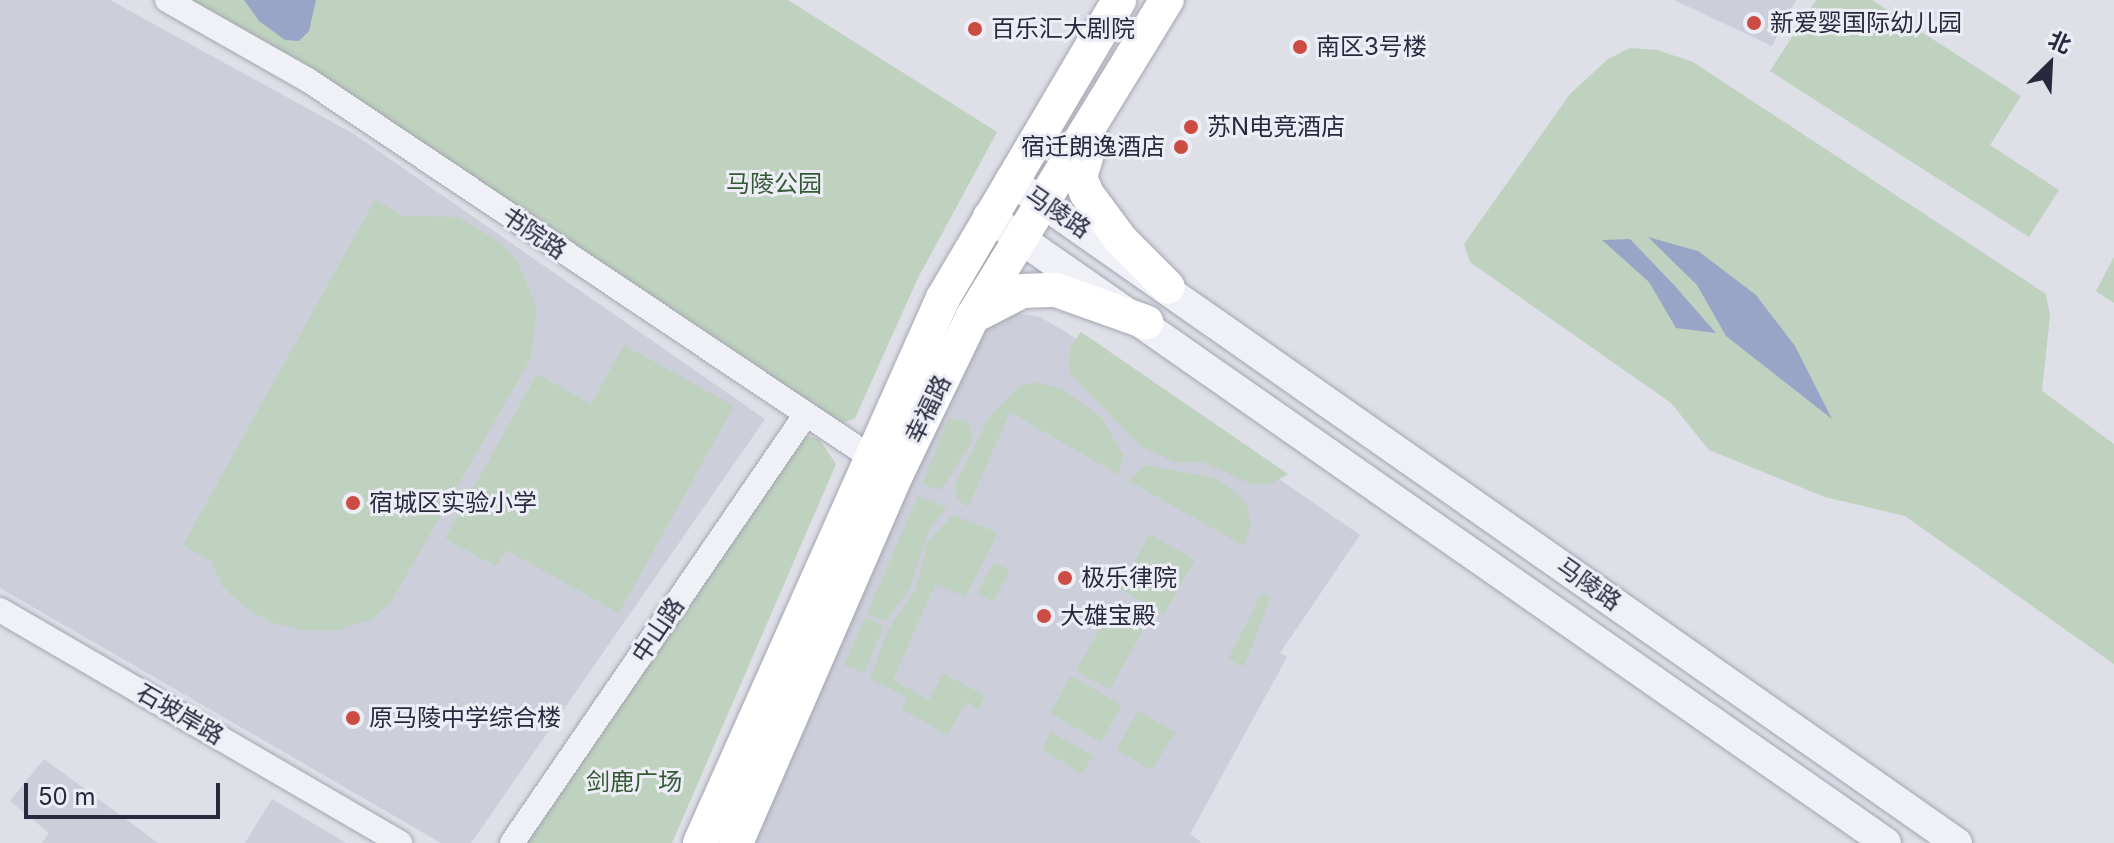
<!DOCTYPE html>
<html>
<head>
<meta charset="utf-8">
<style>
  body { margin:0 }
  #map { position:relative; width:2114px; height:843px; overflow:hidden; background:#dedfe7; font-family:Inter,"Noto Sans SC",sans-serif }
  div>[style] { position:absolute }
  .built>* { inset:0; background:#ccced9 }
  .green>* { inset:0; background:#bfd1bf }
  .water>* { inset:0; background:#99a5c7 }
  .roads { filter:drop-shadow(0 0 2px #a3a5b1) drop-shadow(0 0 2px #a3a5b1) }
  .minor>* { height:24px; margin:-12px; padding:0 12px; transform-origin:12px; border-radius:12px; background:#f0f1f6 }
  .tertiary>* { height:30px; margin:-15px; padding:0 15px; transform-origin:15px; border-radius:15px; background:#f0f1f6 }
  .secondary>* { height:34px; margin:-17px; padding:0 17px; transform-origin:17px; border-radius:17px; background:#fff }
  .dots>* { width:22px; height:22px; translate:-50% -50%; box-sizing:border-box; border:4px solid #edeef5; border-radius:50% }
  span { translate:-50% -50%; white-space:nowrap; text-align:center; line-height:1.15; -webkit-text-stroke:6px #edeef5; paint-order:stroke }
  .poi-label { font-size:24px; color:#272a3e }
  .left { translate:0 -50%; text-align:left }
  .right { translate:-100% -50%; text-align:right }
  .park-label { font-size:24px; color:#355936 }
  .street-label { font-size:24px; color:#272a3e }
  .north { position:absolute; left:2010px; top:24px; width:80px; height:80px; -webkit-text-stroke:6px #edeef5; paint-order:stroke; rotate:24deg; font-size:22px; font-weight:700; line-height:32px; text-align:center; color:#272a3e }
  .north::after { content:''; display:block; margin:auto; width:28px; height:36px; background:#272a3e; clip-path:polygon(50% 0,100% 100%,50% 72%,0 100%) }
  .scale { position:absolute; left:24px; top:783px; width:196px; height:36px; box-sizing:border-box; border:4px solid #272a3e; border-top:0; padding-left:10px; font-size:24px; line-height:28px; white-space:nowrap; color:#272a3e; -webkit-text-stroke:6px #edeef5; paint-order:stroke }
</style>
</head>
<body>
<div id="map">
  <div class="built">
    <div style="clip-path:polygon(0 0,110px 0,354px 134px,765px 419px,471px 843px,441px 843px,0 588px)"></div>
    <div style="clip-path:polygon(1674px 0,1796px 0,1772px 46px)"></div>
    <div style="clip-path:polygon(1005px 311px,1040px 317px,1066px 332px,1360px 535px,1280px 653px,1287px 657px,1190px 834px,1202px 843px,755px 843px,941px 396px,973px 330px)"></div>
    <div style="clip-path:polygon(44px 759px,158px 843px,42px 843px,49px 833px,10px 801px)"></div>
    <div style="clip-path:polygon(272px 799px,346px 843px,245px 843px)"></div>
  </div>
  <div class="green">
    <div style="clip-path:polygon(192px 0,788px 0,997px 132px,918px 278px,855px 418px,840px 425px,349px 95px)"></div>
    <div style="clip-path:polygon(1816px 0,1872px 0,2021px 96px,1990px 145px,2059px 190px,2029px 237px,1770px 71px)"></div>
    <div style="clip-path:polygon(1630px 48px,1657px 50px,1693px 62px,2046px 294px,2050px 316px,2042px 391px,2114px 444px,2114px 664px,1905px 516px,1825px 497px,1709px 450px,1671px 403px,1470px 262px,1464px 244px,1570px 94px,1608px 59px)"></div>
    <div style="clip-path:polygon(375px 200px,404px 216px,458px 217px,501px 243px,518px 262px,537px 309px,531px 358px,391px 602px,372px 619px,336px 631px,304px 630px,270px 622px,241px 604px,222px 586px,211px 561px,183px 545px)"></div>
    <div style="clip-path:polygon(2114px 257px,2114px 303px,2096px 291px)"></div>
    <div style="clip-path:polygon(1081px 332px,1288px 474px,1270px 485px,1249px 483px,1203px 462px,1177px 463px,1142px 447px,1069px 373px,1070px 347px)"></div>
    <div style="clip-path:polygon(624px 345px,734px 406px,619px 613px,506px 550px,496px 566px,445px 539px,537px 374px,591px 404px)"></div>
    <div style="clip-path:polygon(1037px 382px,1064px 390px,1102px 418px,1123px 455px,1119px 475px,1010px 412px,968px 507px,957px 499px,955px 485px,988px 419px,1020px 386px)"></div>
    <div style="clip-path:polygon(949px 418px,969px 422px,973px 440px,941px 490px,922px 484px)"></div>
    <div style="clip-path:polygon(806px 436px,819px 439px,836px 464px,672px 843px,519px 843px)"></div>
    <div style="clip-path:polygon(1145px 465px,1215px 478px,1237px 494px,1247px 505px,1251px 526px,1244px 546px,1129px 481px)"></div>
    <div style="clip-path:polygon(918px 496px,947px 508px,929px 529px,910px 588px,886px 621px,867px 614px)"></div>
    <div style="clip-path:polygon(953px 515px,998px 533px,965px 597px,935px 584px,893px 680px,929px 700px,943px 673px,985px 696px,978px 709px,966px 702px,947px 735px,902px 709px,907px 697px,870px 679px,889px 628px,916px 589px,928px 541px)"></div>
    <div style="clip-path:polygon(1150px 534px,1195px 560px,1164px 614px,1119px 588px)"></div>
    <div style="clip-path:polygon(994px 562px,1010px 570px,993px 602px,977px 593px)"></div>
    <div style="clip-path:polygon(1262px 593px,1271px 597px,1244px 667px,1228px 659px)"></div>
    <div style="clip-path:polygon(1115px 602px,1148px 621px,1110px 689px,1076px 671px)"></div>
    <div style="clip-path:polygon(865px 618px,884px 626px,864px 673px,844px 665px)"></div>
    <div style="clip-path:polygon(1071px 676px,1122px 705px,1101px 742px,1050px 713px)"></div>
    <div style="clip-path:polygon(1138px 711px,1175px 732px,1152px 770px,1116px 750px)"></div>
    <div style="clip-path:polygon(1051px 732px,1093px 756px,1082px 774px,1042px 749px)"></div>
  </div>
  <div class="water">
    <div style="clip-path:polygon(244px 0,316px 0,309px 31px,299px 41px,285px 40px,259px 21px)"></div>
    <div style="clip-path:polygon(1648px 237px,1698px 251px,1756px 295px,1795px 346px,1832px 419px,1726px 336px,1697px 285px)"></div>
    <div style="clip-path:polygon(1630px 239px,1674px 285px,1716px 333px,1676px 328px,1649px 282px,1602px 240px)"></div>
  </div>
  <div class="roads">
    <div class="minor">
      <div style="left:167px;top:0;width:162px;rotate:29.6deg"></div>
      <div style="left:308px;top:80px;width:693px;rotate:33.83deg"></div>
      <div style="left:0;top:610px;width:463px;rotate:30.2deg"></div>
      <div style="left:512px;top:843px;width:516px;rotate:-55.57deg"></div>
    </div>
    <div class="tertiary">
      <div style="left:1010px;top:180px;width:1156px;rotate:35deg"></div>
      <div style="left:988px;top:216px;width:1095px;rotate:34.92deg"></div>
    </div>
    <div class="secondary">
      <div style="left:1091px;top:141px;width:38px;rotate:107deg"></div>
      <div style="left:1080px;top:177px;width:18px;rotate:68deg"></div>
      <div style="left:1087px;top:194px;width:57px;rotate:53.5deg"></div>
      <div style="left:1121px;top:240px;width:66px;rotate:45deg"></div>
      <div style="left:974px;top:316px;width:54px;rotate:-27.5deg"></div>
      <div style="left:1022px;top:291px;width:34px;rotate:-2deg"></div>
      <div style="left:1056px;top:290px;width:96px;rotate:19.6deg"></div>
      <div style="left:700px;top:843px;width:597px;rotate:-65.97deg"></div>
      <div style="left:943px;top:298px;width:346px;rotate:-59.4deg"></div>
      <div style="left:736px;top:843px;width:404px;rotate:-66.5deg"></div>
      <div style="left:897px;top:473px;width:174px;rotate:-64.2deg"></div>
      <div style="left:973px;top:316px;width:371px;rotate:-58.5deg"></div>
    </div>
  </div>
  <div class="dots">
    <div style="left:1754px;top:23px;background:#cc4c43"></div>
    <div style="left:975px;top:29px;background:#cc4c43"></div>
    <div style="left:1300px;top:47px;background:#cc4c43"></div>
    <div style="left:1191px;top:127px;background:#cc4c43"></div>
    <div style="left:1181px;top:147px;background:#cc4c43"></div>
    <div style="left:353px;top:503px;background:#cc4c43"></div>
    <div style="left:1065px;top:578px;background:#cc4c43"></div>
    <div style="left:1044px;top:616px;background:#cc4c43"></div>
    <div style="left:353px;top:718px;background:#cc4c43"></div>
  </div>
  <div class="poi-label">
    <span class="left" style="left:1770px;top:23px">新爱婴国际幼儿园</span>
    <span class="left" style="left:991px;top:29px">百乐汇大剧院</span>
    <span class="left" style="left:1316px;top:47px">南区3号楼</span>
    <span class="left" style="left:1207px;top:127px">苏N电竞酒店</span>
    <span class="right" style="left:1165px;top:147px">宿迁朗逸酒店</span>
    <span class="left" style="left:369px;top:503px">宿城区实验小学</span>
    <span class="left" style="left:1081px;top:578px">极乐律院</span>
    <span class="left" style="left:1060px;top:616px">大雄宝殿</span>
    <span class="left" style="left:369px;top:718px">原马陵中学综合楼</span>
  </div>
  <div class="park-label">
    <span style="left:774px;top:184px">马陵公园</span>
    <span style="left:634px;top:782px">剑鹿广场</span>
  </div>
  <div class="street-label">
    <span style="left:1058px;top:212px;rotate:34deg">马陵路</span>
    <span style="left:534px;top:233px;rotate:34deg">书院路</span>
    <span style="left:928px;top:409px;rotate:-64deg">幸福路</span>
    <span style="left:1589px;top:584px;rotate:35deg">马陵路</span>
    <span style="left:658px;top:630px;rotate:-56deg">中山路</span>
    <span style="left:180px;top:714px;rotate:30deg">石坡岸路</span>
  </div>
  <div class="north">北</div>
  <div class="scale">50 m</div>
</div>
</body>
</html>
